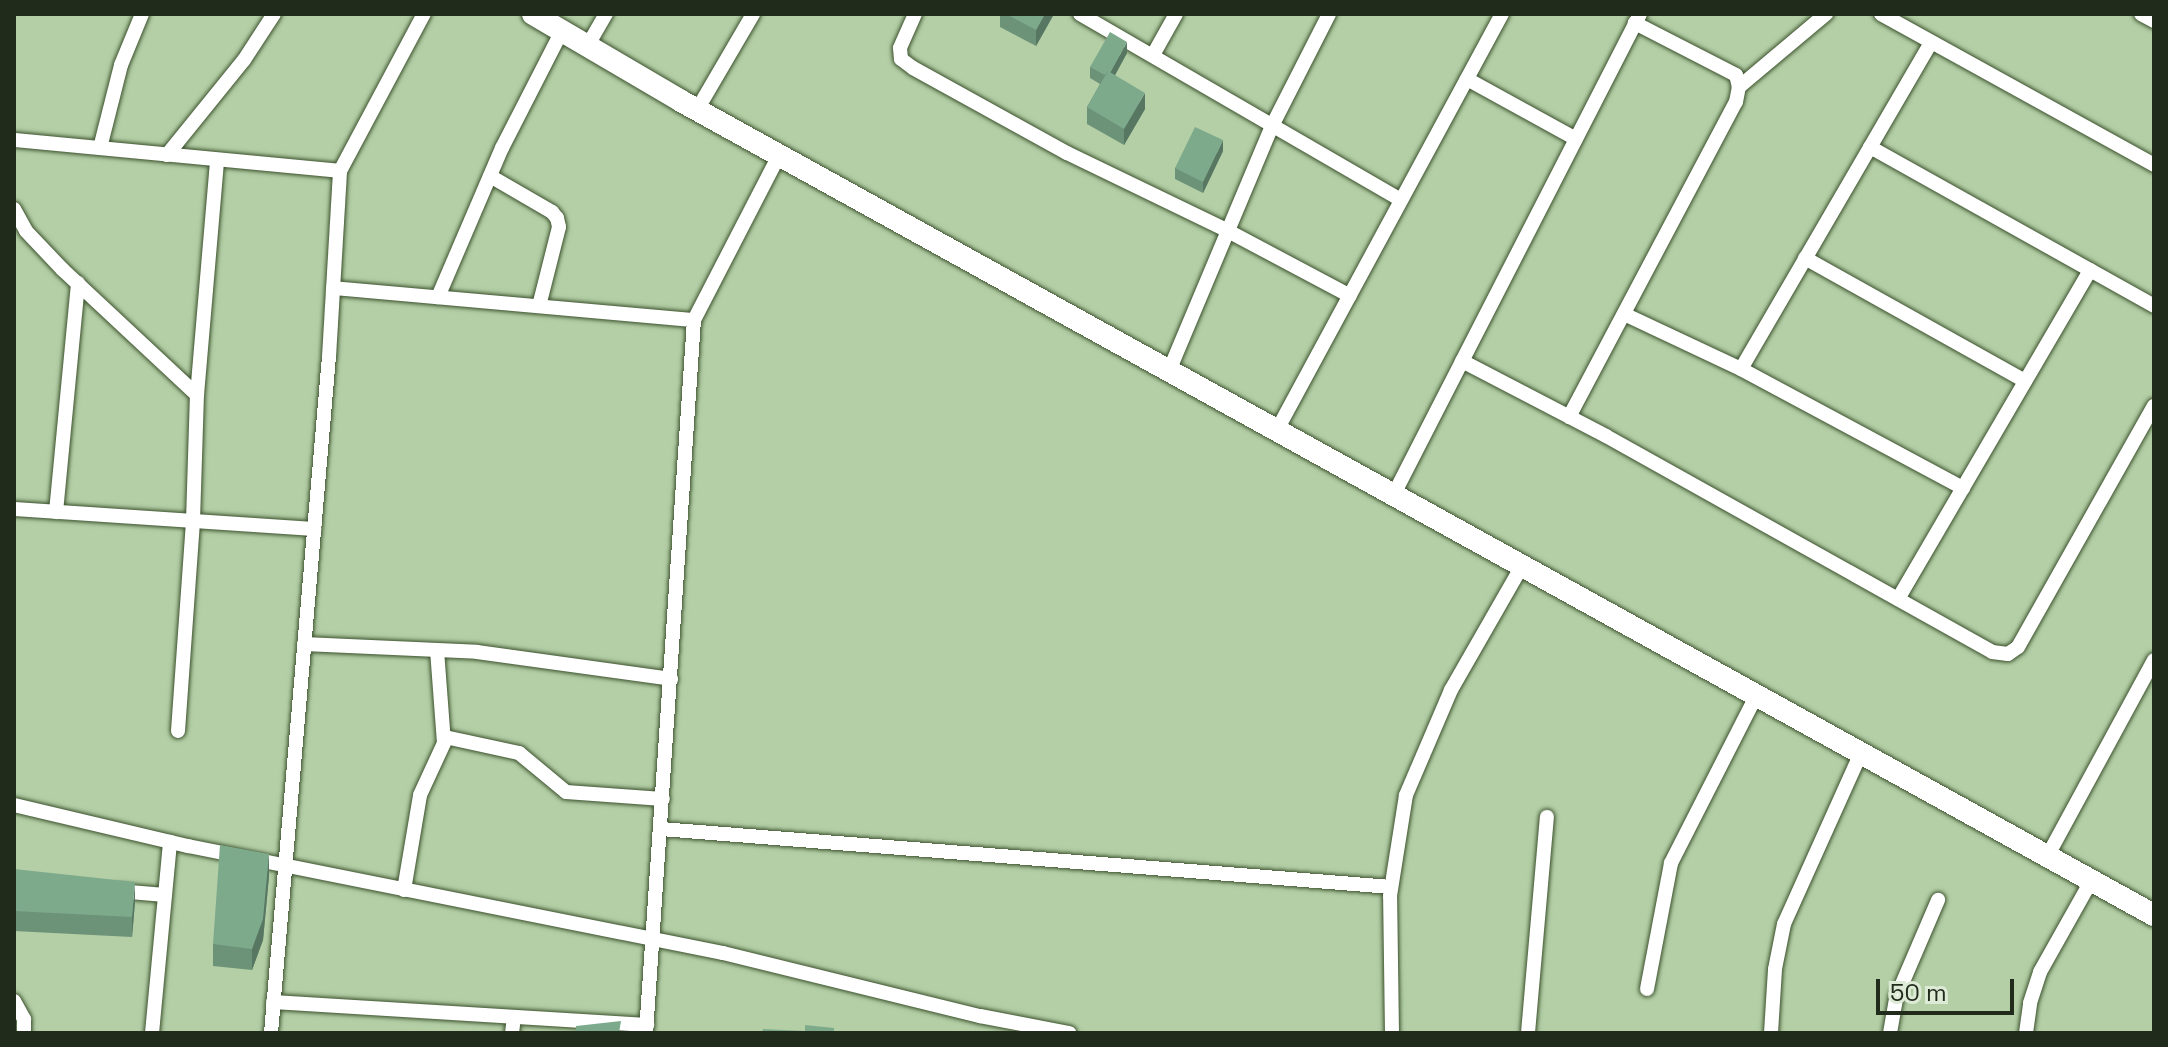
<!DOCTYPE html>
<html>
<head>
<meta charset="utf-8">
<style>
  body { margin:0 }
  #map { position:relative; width:2168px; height:1047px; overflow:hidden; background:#b4cfa6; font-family:"Space Grotesk",sans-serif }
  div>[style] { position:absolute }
  .roads { filter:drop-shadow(0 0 2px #3c522e) drop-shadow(0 0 2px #3c522e) }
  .street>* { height:14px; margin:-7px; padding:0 7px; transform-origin:7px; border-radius:7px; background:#fff }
  .secondary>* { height:22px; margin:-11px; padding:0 11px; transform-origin:11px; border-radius:11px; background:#fff }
  .wall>* { inset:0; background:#6c9278 }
  .shaded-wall>* { inset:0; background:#587762 }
  .building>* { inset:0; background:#7eaa8c }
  span { translate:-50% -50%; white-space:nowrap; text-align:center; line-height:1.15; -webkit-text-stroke:8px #ddebd6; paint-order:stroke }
  .frame { position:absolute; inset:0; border:16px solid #212b1b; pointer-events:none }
  .scale { position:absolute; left:1876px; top:979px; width:138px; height:36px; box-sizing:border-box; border:4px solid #212b1b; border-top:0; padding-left:10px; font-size:24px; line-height:28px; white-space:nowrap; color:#212b1b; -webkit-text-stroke:6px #ddebd6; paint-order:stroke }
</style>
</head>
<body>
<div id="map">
  <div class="roads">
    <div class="street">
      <div style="left:915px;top:14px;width:37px;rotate:114deg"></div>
      <div style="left:900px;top:48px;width:11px;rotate:85deg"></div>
      <div style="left:901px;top:59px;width:15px;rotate:37deg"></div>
      <div style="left:913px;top:68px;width:176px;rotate:28.9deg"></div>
      <div style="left:1067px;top:153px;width:179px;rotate:25.8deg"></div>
      <div style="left:1228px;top:231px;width:138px;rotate:28deg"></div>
      <div style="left:1080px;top:14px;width:371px;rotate:30.1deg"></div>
      <div style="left:1881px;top:14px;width:312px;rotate:28.9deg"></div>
      <div style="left:2141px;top:14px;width:15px;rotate:28deg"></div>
      <div style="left:588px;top:45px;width:36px;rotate:-60deg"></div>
      <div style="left:1153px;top:55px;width:47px;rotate:-60.7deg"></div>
      <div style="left:1467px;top:79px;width:124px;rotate:28.8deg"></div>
      <div style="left:1739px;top:87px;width:114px;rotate:-40deg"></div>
      <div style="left:697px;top:110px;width:111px;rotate:-59.7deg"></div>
      <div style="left:14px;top:140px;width:327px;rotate:5.4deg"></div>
      <div style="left:1870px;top:147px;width:325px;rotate:29.2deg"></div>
      <div style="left:100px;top:148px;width:86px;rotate:-75.8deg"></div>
      <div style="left:121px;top:65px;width:55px;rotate:-67.6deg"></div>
      <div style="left:167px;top:155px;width:122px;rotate:-51deg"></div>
      <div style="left:244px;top:60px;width:55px;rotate:-56.9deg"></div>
      <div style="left:490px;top:176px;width:72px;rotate:30.1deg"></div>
      <div style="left:552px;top:212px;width:8px;rotate:50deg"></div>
      <div style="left:557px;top:218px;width:9px;rotate:77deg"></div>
      <div style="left:559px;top:227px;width:81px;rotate:104.2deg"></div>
      <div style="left:14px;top:209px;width:25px;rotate:61deg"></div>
      <div style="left:26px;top:231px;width:54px;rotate:46.5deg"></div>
      <div style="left:63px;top:270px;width:183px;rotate:43deg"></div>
      <div style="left:1805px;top:258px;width:252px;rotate:29.2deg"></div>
      <div style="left:333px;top:288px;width:362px;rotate:5.1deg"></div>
      <div style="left:438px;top:297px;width:162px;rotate:-66.8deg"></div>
      <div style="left:502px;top:148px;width:131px;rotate:-62.9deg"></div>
      <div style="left:1624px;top:314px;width:129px;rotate:25.2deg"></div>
      <div style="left:1741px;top:369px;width:252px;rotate:28.2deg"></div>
      <div style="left:1462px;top:361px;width:162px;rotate:27.5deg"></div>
      <div style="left:1606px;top:436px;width:442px;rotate:29.2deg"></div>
      <div style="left:1992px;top:652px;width:16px;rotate:7deg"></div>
      <div style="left:2008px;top:654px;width:12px;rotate:-35deg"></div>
      <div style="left:2018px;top:647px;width:277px;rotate:-60.6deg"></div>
      <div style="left:1741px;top:369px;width:378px;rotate:-59.8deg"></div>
      <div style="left:1169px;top:371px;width:266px;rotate:-67.2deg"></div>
      <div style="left:1272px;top:126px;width:126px;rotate:-63deg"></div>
      <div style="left:1569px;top:417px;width:357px;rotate:-62.1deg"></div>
      <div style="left:1736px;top:102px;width:15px;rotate:-79deg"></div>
      <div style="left:1739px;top:87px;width:12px;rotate:-104deg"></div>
      <div style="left:1736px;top:75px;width:114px;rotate:-152.8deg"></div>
      <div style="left:1277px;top:430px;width:473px;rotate:-61.6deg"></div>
      <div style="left:1394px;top:494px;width:539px;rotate:-62.86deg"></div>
      <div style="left:14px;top:509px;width:301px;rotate:3.8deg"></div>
      <div style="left:56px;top:512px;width:230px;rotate:-84.5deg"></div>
      <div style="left:1898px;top:599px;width:381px;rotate:-59.7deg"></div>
      <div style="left:304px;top:644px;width:173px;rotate:2.6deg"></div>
      <div style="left:477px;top:652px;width:196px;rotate:7.9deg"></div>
      <div style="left:178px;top:731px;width:211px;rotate:-85.9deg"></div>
      <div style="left:193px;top:521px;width:126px;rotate:-88.2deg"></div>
      <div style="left:197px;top:395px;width:236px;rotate:-85.1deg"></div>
      <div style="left:445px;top:737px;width:76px;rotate:12.2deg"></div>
      <div style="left:519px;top:753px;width:61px;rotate:39.7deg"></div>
      <div style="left:566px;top:792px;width:97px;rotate:4.1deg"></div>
      <div style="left:14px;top:805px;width:179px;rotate:13.3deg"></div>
      <div style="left:188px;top:846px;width:546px;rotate:11.31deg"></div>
      <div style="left:723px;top:953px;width:265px;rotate:13.8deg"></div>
      <div style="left:980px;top:1016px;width:91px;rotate:10.8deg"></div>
      <div style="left:661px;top:829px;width:732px;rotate:4.54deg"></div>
      <div style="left:2047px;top:857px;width:224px;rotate:-61.5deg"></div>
      <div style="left:404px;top:890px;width:96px;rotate:-80.4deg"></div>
      <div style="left:420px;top:795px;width:57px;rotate:-65.2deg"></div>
      <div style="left:444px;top:743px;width:93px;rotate:-94.3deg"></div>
      <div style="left:118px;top:891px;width:47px;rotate:4.9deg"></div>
      <div style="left:1647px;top:989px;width:128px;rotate:-79.2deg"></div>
      <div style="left:1671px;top:863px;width:187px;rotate:-63deg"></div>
      <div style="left:14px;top:1001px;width:21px;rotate:61deg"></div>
      <div style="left:24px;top:1019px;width:14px;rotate:90deg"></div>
      <div style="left:273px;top:1002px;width:375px;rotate:3.5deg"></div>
      <div style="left:152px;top:1033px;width:192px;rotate:-84.6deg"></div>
      <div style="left:271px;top:1033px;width:678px;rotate:-85.1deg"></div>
      <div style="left:329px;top:357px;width:186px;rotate:-86.6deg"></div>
      <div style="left:340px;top:171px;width:178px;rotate:-61.9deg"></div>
      <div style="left:512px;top:1033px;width:16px;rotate:-83deg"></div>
      <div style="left:646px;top:1033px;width:715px;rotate:-86.15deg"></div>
      <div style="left:694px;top:320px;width:186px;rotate:-62.7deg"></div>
      <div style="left:1392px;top:1033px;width:137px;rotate:-90.8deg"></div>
      <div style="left:1390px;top:896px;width:102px;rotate:-81deg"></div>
      <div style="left:1406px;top:795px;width:114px;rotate:-66.8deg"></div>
      <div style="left:1451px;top:690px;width:143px;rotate:-60.2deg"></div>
      <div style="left:1528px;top:1033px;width:217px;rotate:-85deg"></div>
      <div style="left:1771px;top:1033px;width:64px;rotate:-86.4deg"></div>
      <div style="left:1775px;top:969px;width:46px;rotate:-78.7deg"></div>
      <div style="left:1784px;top:924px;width:185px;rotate:-65.8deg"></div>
      <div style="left:1890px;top:1033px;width:36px;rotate:-80deg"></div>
      <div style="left:1896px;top:998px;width:107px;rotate:-66.8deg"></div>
      <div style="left:2026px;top:1033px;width:30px;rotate:-82deg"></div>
      <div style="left:2030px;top:1003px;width:33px;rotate:-72deg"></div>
      <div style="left:2040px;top:972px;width:104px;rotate:-60.7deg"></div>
    </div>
    <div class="secondary">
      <div style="left:533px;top:14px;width:172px;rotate:30.4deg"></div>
      <div style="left:681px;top:101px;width:1683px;rotate:28.93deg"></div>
    </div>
  </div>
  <div class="wall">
    <div style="clip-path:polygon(1000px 14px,1054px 14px,1036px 46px,1000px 27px)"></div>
    <div style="clip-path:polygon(1127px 53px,1115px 75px,1145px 109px,1124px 145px,1087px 124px,1087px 107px,1100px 84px,1090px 78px,1090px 67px)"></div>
    <div style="clip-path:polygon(1223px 151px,1203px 193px,1175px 179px,1175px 168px)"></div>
    <div style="clip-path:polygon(14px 869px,135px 902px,132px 937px,14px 931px)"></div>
    <div style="clip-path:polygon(269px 876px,263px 940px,252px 970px,213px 966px,213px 944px)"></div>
  </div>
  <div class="shaded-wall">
    <div style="clip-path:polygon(1045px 14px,1054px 14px,1036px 46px,1036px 30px)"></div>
    <div style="clip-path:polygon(1127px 42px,1127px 53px,1108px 88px,1108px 77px)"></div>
    <div style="clip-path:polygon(1145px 93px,1145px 109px,1124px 145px,1124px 129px)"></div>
    <div style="clip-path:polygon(1223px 140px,1223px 151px,1203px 193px,1203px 182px)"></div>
    <div style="clip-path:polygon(269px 854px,269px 876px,263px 940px,252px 970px,252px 949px)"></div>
    <div style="clip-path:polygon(135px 882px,135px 902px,132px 937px,132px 917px)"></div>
  </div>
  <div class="building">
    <div style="clip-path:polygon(1006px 14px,1045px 14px,1036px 30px)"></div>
    <div style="clip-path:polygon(1110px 32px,1127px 42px,1110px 73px,1108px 71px,1105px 75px,1090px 67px)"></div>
    <div style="clip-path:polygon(1108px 71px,1145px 93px,1124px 129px,1087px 107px)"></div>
    <div style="clip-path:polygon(1195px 127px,1223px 140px,1203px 182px,1175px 168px)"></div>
    <div style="clip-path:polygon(220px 845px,269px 854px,263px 919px,252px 949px,213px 944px)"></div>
    <div style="clip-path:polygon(14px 869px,135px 882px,132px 917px,14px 911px)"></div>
    <div style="clip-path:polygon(621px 1021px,619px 1033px,576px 1033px,576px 1026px)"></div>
    <div style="clip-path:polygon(805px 1025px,834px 1028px,834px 1033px,762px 1033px,763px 1029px,805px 1031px)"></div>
  </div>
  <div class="frame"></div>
  <div class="scale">50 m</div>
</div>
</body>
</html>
